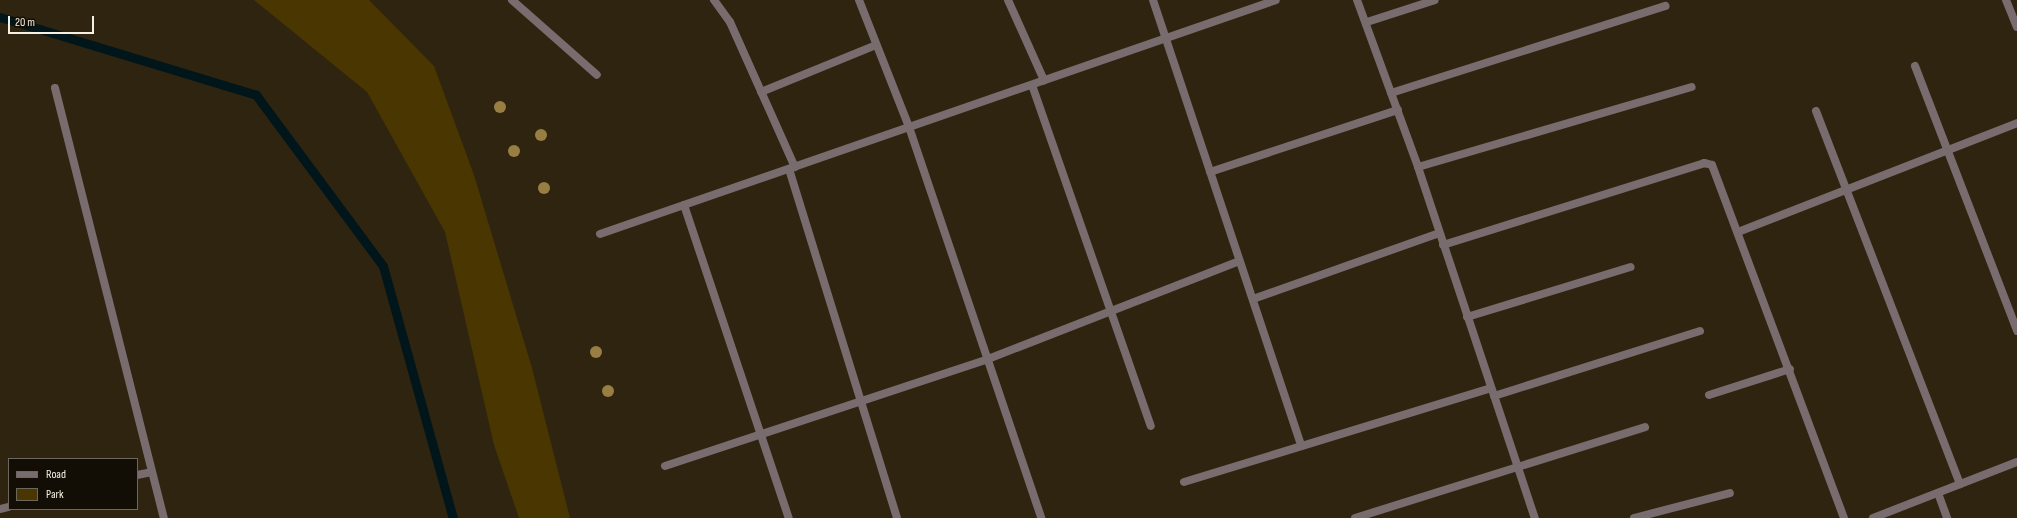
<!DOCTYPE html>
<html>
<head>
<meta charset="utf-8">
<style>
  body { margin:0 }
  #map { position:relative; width:2017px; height:518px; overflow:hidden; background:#2e2410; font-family:"Sofia Sans Condensed",sans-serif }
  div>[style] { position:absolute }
  .green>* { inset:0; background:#4a3601 }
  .stream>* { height:9px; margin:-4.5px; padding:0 4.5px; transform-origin:4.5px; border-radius:4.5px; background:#00161b }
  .lane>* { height:8px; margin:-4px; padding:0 4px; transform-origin:4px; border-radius:4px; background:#796c6e }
  .street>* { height:8px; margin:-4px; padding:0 4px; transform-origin:4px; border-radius:4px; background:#796c6e }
  .trees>* { width:12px; height:12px; margin:-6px; border-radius:50%; background:#997e43 }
  span { translate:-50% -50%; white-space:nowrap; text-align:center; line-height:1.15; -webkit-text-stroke:3.5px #120e06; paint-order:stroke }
  .legend { position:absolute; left:8px; top:458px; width:130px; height:52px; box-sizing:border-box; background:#120e06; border:1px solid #6d685e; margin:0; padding:5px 7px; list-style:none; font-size:12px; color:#f6efe3 }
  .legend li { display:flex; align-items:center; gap:8px; height:20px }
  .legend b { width:20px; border:1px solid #6d685e }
  .scale { position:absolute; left:8px; top:16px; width:86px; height:18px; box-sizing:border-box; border:2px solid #f6efe3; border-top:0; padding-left:5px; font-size:12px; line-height:14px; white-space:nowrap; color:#f6efe3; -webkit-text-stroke:3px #120e06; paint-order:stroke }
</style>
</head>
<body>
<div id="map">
  <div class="green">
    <div style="clip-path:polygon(254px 0,369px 0,434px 66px,474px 175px,532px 368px,570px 518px,519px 518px,494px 445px,445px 232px,367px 92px)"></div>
  </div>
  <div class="stream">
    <div style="left:0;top:17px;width:268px;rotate:16.9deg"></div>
    <div style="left:256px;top:95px;width:213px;rotate:53.4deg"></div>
    <div style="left:383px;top:266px;width:262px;rotate:74.5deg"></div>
  </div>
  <div class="lane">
    <div style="left:137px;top:475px;width:15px;rotate:-11deg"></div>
    <div style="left:0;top:509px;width:9px;rotate:-13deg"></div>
  </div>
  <div class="street">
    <div style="left:512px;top:0;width:113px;rotate:41.4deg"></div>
    <div style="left:714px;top:0;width:27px;rotate:54deg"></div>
    <div style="left:730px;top:22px;width:159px;rotate:65.9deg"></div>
    <div style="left:859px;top:0;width:136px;rotate:68.5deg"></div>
    <div style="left:909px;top:127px;width:413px;rotate:71.3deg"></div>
    <div style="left:1008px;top:0;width:88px;rotate:65.8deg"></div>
    <div style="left:1153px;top:0;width:470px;rotate:71.6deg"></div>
    <div style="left:1357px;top:0;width:178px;rotate:69.9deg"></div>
    <div style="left:1418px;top:167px;width:370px;rotate:71.6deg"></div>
    <div style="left:2006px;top:0;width:29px;rotate:68deg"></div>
    <div style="left:1367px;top:22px;width:71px;rotate:-17.9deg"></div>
    <div style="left:1915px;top:66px;width:284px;rotate:68.9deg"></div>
    <div style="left:1032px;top:85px;width:361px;rotate:70.8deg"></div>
    <div style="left:55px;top:88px;width:444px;rotate:75.8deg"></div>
    <div style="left:761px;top:92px;width:124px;rotate:-22.2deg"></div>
    <div style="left:1391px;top:93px;width:288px;rotate:-17.6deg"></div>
    <div style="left:1816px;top:111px;width:400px;rotate:68.9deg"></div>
    <div style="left:1418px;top:167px;width:285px;rotate:-16.3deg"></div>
    <div style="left:789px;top:169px;width:365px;rotate:72.8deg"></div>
    <div style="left:1210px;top:172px;width:198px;rotate:-18.3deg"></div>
    <div style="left:684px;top:205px;width:330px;rotate:71.5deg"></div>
    <div style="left:1738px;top:232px;width:300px;rotate:-21.3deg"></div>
    <div style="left:600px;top:234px;width:715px;rotate:-19.09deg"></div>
    <div style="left:1443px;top:245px;width:274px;rotate:-17.4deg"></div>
    <div style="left:1704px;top:163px;width:8px;rotate:14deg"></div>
    <div style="left:1712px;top:165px;width:377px;rotate:69.5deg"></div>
    <div style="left:1253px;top:299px;width:197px;rotate:-19.5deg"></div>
    <div style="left:1467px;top:317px;width:171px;rotate:-17deg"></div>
    <div style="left:1709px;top:395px;width:85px;rotate:-17.8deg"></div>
    <div style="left:1494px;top:396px;width:216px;rotate:-17.5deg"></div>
    <div style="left:665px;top:466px;width:340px;rotate:-18.3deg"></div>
    <div style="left:988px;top:359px;width:270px;rotate:-21.3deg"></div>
    <div style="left:1184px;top:482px;width:321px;rotate:-17deg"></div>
    <div style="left:1938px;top:493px;width:27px;rotate:70deg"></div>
    <div style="left:1355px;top:518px;width:304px;rotate:-17.4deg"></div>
    <div style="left:1634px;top:518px;width:99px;rotate:-14.6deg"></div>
    <div style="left:1873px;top:518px;width:155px;rotate:-21.3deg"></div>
  </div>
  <div class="trees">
    <div style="left:500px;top:107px"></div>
    <div style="left:541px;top:135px"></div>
    <div style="left:514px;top:151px"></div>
    <div style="left:544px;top:188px"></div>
    <div style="left:596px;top:352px"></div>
    <div style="left:608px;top:391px"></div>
  </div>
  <ul class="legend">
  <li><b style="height:5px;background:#796c6e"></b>Road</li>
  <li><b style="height:11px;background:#4a3601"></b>Park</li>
  </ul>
  <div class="scale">20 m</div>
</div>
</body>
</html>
